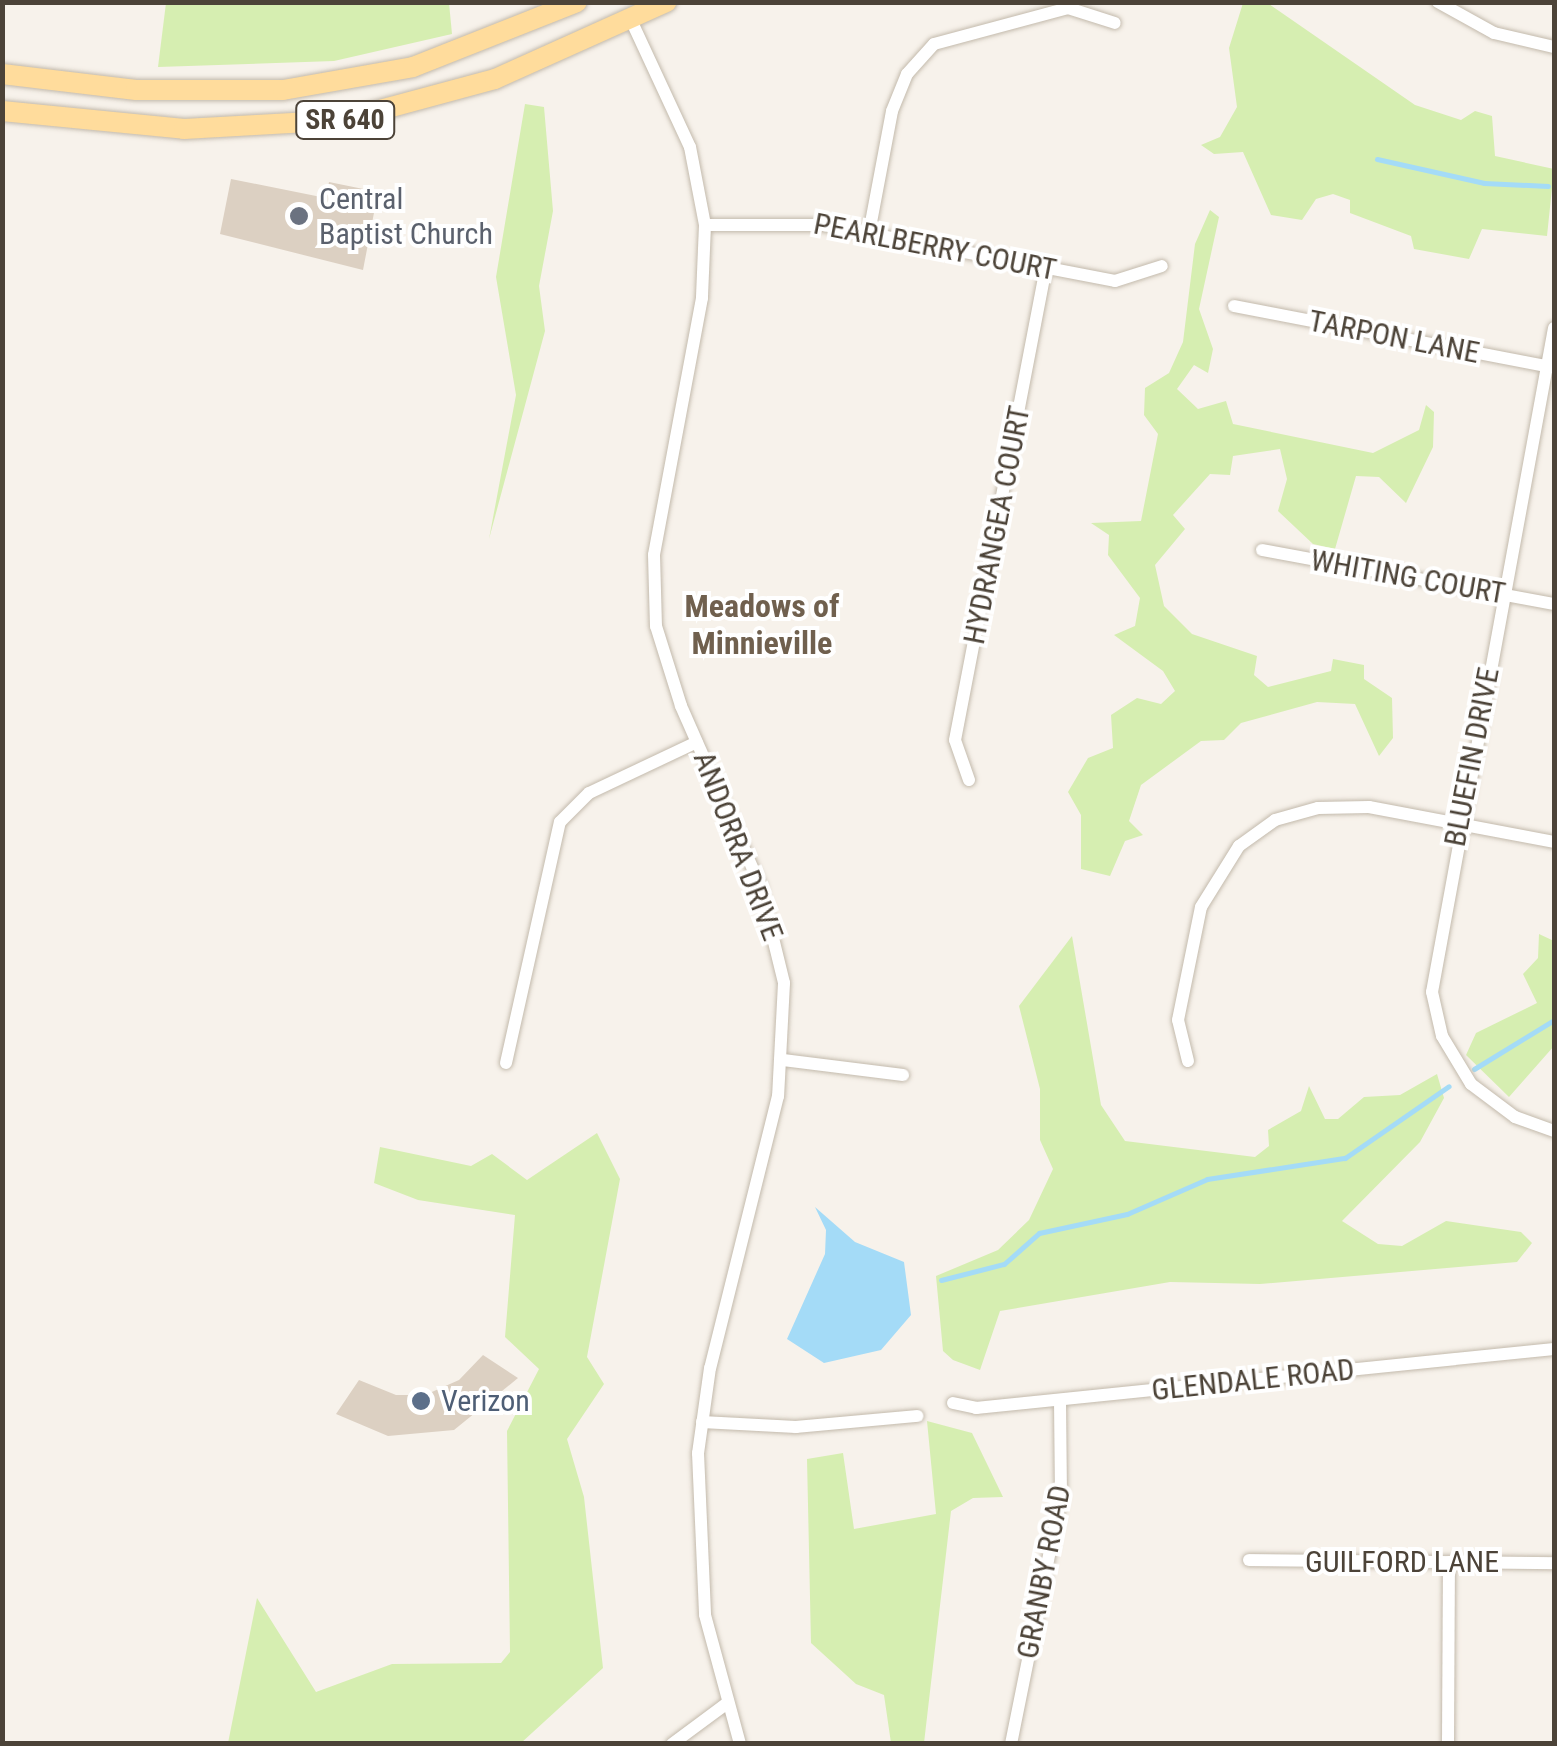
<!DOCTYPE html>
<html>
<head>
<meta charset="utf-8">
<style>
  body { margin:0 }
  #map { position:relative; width:1557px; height:1746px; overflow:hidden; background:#f7f2eb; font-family:"Roboto Condensed",sans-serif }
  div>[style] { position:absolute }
  .green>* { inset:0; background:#d6eeb1 }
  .water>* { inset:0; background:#a4dbf7 }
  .stream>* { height:5px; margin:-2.5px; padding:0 2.5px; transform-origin:2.5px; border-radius:2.5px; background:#a4dbf7 }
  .building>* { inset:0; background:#dcd0c2 }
  .roads { filter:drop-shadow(0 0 2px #c3baac) drop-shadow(0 0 2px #c3baac) }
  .minor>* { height:12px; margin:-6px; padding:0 6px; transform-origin:6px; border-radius:6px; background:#fff }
  .primary>* { height:20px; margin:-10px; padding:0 10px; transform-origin:10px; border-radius:10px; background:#ffdc9c }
  .dots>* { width:28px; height:28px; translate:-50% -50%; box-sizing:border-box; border:5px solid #fff; border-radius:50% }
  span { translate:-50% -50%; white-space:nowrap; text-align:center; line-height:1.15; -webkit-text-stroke:8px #fff; paint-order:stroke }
  .shield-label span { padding:2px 8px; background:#fff; border:2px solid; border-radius:8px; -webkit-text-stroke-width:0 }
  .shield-label { font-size:28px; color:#4c4338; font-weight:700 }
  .worship-label { font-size:30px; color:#5b616d }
  .left { translate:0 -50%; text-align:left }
  .street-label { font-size:30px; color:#4c4338 }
  .service-label { font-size:30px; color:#4e5e75 }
  .neighbourhood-label { font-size:32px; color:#70604e; font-weight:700 }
  .frame { position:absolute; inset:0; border:5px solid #4c4338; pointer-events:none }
</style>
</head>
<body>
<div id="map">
  <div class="green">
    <div style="clip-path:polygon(166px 3px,449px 3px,452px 34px,334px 61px,158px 67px)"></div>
    <div style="clip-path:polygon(1243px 3px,1269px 4px,1415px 105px,1461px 120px,1475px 111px,1492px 116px,1495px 156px,1554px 169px,1547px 236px,1482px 229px,1469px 259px,1414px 249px,1411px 236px,1350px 213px,1350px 200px,1333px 194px,1316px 199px,1302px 220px,1271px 215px,1243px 152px,1214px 154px,1201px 145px,1220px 137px,1237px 107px,1229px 48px)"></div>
    <div style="clip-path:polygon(525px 104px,544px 107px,553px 211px,539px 286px,545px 331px,489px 539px,516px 395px,496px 277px)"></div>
    <div style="clip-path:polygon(1210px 210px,1219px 217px,1199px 309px,1213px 349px,1208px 373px,1194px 365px,1177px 389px,1198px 409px,1226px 401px,1233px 424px,1373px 453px,1419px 430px,1426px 405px,1434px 412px,1433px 447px,1406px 503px,1379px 477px,1356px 476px,1335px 549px,1313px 544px,1278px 511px,1287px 479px,1280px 449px,1233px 456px,1230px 475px,1210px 474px,1173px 515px,1185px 529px,1155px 565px,1164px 606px,1192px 634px,1257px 656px,1254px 675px,1268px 687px,1331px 671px,1333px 659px,1364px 665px,1364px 679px,1392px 698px,1393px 738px,1379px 756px,1355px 704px,1317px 702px,1241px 723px,1224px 740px,1201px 741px,1141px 785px,1129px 821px,1143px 835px,1125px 841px,1110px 876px,1081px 869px,1081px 815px,1068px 792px,1088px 758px,1113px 748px,1111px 715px,1137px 698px,1161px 704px,1175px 691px,1163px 671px,1114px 635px,1135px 626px,1140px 598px,1108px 555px,1109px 535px,1091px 523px,1141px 521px,1158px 434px,1144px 415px,1145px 388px,1169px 373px,1183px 342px,1195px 244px)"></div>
    <div style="clip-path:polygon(1539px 934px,1554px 941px,1554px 1046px,1509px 1097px,1466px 1055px,1476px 1033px,1537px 1003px,1523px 974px,1538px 958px)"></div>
    <div style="clip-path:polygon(1072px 936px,1101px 1105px,1125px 1141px,1255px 1157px,1269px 1146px,1268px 1130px,1301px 1111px,1309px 1086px,1325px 1119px,1338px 1119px,1364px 1097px,1400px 1095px,1437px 1074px,1444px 1098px,1420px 1142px,1342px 1221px,1378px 1244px,1402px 1246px,1446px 1221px,1521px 1232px,1532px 1243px,1517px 1262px,1260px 1284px,1170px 1282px,1000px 1311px,980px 1370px,953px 1360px,943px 1351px,936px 1276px,998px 1250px,1029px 1220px,1053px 1169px,1040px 1140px,1040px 1089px,1019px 1006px)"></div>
    <div style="clip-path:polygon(597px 1133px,620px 1179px,587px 1357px,604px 1384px,567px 1439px,584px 1497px,603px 1668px,521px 1743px,228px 1743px,257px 1598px,316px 1692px,392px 1664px,501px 1663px,510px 1652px,507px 1431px,539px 1369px,505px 1337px,515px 1215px,418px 1200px,374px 1183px,380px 1147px,471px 1166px,492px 1154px,527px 1180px)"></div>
    <div style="clip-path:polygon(927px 1421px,972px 1433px,1003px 1497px,973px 1498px,951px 1511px,924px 1743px,891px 1743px,884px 1695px,856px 1684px,811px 1643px,807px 1459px,843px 1453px,854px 1529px,936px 1514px)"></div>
  </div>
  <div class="water">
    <div style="clip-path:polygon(815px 1207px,855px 1242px,904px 1262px,911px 1315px,881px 1350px,824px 1363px,787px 1339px,825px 1254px,826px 1230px)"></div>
  </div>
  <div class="stream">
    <div style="left:1377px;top:159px;width:110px;rotate:12.6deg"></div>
    <div style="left:1484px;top:183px;width:64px;rotate:2.7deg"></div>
    <div style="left:1474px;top:1069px;width:94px;rotate:-31.5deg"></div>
    <div style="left:941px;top:1280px;width:65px;rotate:-14.3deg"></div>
    <div style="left:1004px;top:1264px;width:47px;rotate:-41.5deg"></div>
    <div style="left:1039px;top:1233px;width:90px;rotate:-12.2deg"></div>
    <div style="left:1127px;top:1214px;width:87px;rotate:-23.6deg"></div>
    <div style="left:1207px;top:1179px;width:140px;rotate:-8.7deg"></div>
    <div style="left:1345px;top:1158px;width:126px;rotate:-34.7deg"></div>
  </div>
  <div class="building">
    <div style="clip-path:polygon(231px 179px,326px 198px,329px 182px,378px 192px,363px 270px,220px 234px)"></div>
    <div style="clip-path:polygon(483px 1355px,518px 1378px,454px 1430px,388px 1436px,336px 1414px,359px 1380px,396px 1395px,425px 1395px,459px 1380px)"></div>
  </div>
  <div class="roads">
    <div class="minor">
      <div style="left:1438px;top:2px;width:64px;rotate:29deg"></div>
      <div style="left:1494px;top:33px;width:62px;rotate:13.1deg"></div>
      <div style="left:631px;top:20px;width:140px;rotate:65.1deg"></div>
      <div style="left:690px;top:147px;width:79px;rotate:79.1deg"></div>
      <div style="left:705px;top:225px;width:73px;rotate:92.4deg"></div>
      <div style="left:702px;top:298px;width:261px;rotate:100.6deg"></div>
      <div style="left:654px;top:555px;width:71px;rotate:88.4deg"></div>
      <div style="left:656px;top:626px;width:84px;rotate:72.6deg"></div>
      <div style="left:681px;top:706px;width:196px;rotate:66.2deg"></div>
      <div style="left:760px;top:885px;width:101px;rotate:76.2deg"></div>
      <div style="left:784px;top:983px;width:113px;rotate:93deg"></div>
      <div style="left:778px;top:1096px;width:280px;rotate:104deg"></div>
      <div style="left:710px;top:1368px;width:86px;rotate:98deg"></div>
      <div style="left:698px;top:1453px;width:162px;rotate:87.5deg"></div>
      <div style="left:705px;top:1615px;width:134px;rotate:74.8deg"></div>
      <div style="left:705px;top:225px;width:119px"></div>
      <div style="left:824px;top:225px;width:296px;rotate:10.9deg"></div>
      <div style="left:1115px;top:281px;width:49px;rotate:-17.7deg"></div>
      <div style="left:869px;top:233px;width:124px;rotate:-79.3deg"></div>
      <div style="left:892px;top:111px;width:40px;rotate:-68deg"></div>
      <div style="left:907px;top:74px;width:40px;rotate:-48deg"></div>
      <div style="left:934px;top:44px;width:139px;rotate:-15deg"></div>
      <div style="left:1068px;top:8px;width:49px;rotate:17.7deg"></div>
      <div style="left:1234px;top:306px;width:324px;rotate:10.9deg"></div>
      <div style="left:1554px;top:328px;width:675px;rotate:100.41deg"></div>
      <div style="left:1432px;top:992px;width:45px;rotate:77.2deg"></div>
      <div style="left:1442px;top:1036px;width:56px;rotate:58.9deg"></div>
      <div style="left:1471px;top:1084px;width:55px;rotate:36.9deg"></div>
      <div style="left:1515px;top:1117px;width:41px;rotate:19.7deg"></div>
      <div style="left:1262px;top:550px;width:297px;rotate:10.5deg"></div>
      <div style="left:969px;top:780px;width:42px;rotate:-109.3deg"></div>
      <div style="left:955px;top:740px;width:482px;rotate:-79.1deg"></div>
      <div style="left:783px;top:1060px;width:121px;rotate:7.1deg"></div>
      <div style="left:1188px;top:1061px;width:42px;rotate:-103.7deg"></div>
      <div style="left:1178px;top:1020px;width:115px;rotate:-78.5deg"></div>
      <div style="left:1201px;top:907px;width:72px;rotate:-58.1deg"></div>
      <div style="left:1239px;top:846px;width:44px;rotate:-35.8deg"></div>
      <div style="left:1275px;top:820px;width:45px;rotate:-15.6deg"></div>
      <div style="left:1318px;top:808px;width:51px;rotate:-1.1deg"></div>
      <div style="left:1369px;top:807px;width:188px;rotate:10.7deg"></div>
      <div style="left:506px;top:1063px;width:247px;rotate:-77.4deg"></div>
      <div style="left:560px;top:822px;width:41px;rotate:-45deg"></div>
      <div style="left:589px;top:793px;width:119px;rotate:-25.3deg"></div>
      <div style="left:953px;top:1403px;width:24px;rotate:12deg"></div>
      <div style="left:976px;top:1408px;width:581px;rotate:-5.83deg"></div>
      <div style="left:702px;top:1422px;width:94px;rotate:3deg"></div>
      <div style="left:796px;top:1427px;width:122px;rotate:-5.2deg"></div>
      <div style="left:1249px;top:1560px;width:305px;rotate:0.6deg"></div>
      <div style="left:672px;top:1744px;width:67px;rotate:-36.5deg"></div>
      <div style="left:1011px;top:1744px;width:253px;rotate:-78.6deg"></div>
      <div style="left:1061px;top:1496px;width:96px;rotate:-90.6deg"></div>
      <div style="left:1448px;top:1744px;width:182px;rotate:-89.7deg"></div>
    </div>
    <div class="primary">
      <div style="left:2px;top:74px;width:135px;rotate:6.8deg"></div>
      <div style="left:136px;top:90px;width:147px"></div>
      <div style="left:283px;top:90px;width:132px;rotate:-10deg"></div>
      <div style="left:413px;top:67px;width:176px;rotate:-21.6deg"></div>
      <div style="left:2px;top:111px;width:183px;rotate:5.6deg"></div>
      <div style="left:184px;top:129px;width:159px;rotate:-3.2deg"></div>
      <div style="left:343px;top:120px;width:157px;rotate:-15.1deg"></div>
      <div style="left:495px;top:79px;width:188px;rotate:-24.2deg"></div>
    </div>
  </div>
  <div class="dots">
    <div style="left:299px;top:216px;background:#6b7280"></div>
    <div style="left:421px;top:1401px;background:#5c6f8a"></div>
  </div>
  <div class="shield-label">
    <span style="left:345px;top:120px">SR 640</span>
  </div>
  <div class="worship-label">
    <span class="left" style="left:319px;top:216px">Central<br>Baptist Church</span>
  </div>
  <div class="street-label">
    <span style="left:935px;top:247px;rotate:11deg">PEARLBERRY COURT</span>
    <span style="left:1394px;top:337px;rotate:11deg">TARPON LANE</span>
    <span style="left:997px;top:525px;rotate:-79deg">HYDRANGEA COURT</span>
    <span style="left:1408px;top:577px;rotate:10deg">WHITING COURT</span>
    <span style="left:1472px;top:757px;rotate:-79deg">BLUEFIN DRIVE</span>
    <span style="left:738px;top:846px;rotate:69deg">ANDORRA DRIVE</span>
    <span style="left:1253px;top:1380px;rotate:-6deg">GLENDALE ROAD</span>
    <span style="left:1402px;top:1562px">GUILFORD LANE</span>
    <span style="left:1044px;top:1572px;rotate:-79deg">GRANBY ROAD</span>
  </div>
  <div class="service-label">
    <span class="left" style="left:441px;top:1401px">Verizon</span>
  </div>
  <div class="neighbourhood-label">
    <span style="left:762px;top:625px">Meadows of<br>Minnieville</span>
  </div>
  <div class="frame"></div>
</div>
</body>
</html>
